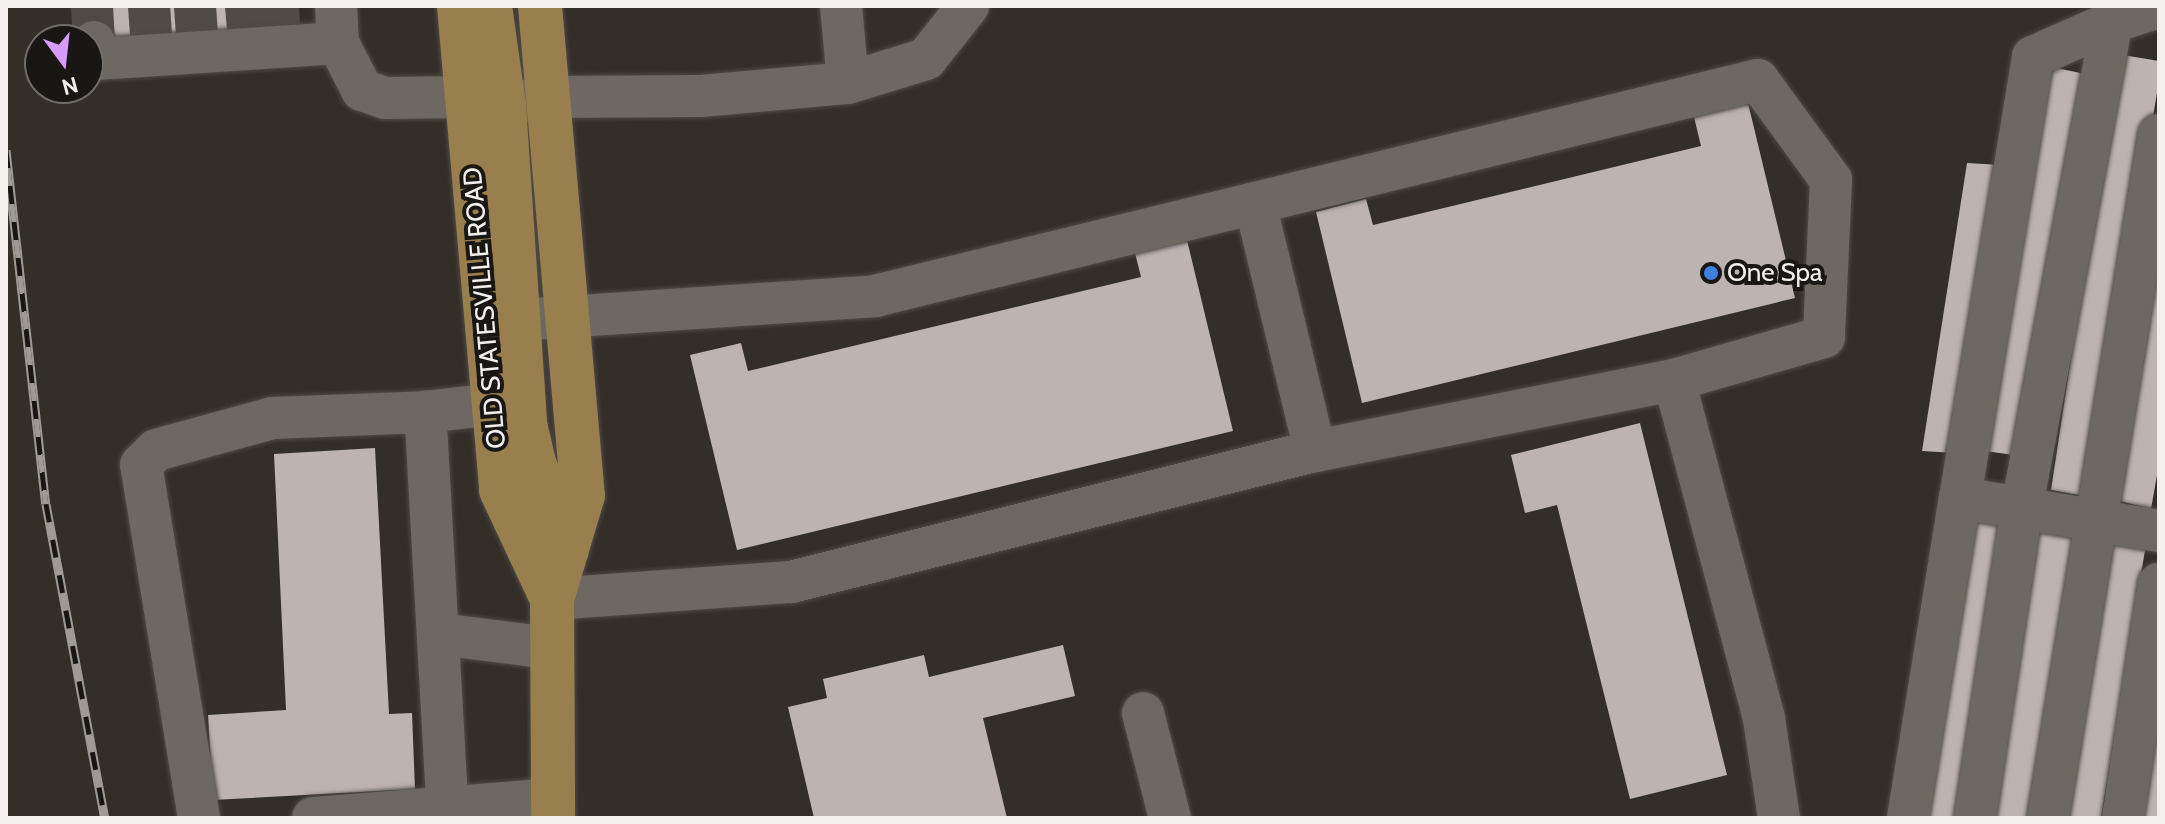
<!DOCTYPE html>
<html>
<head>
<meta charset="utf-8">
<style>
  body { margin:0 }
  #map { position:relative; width:2165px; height:824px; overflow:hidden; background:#332e28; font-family:Cabin,sans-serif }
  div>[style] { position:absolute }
  .building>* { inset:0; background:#bdb3b1 }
  .minor-tunnel>* { height:42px; margin-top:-21px; transform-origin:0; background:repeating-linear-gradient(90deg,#504b45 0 42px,transparent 0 63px) }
  .roads { filter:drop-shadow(0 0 2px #4e4a46) drop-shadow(0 0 2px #4e4a46) }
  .minor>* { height:42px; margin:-21px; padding:0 21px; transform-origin:21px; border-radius:21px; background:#6d6861 }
  .major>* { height:44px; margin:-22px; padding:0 22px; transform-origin:22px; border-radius:22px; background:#997f4e }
  .rail>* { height:9px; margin-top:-4.5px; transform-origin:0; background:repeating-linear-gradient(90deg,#191714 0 18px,#9e9a96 0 36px); box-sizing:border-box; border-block:2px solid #9e9a96 }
  .dots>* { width:22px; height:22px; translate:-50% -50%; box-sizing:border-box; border:4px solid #191714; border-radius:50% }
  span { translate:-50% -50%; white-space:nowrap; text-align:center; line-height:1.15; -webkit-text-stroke:8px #191714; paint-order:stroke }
  .poi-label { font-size:26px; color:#f2efec }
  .left { translate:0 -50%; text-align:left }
  .street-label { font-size:26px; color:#f2efec }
  .frame { position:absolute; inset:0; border:8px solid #f2efec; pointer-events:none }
  .north { position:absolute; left:24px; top:24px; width:80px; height:80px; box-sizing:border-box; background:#191714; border:2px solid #706d6a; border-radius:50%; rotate:165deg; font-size:22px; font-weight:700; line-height:32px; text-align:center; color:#f2efec }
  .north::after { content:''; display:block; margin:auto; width:28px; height:36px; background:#d79bf9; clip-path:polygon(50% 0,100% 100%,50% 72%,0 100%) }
</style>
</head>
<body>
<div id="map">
  <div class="building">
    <div style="clip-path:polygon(80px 6px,296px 6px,297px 24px,88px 42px,83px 40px)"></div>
    <div style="clip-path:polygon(2117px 54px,2159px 61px,2159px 81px,2089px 497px,2051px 490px)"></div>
    <div style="clip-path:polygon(2047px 66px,2090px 75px,2021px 456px,1985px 451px)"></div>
    <div style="clip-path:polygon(1748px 103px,1795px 298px,1362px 403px,1316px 212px,1366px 199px,1373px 225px,1701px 146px,1694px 117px)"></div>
    <div style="clip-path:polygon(1967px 163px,2001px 165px,1956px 453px,1922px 451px)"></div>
    <div style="clip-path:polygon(1186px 236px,1233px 431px,737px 550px,690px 355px,741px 343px,748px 371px,1141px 277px,1134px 249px)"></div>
    <div style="clip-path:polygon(2159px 248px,2159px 464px,2151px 509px,2116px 500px)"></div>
    <div style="clip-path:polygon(1640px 423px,1727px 775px,1630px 799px,1557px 505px,1525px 513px,1511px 455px)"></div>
    <div style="clip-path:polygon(375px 448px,389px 714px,412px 713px,415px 789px,213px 800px,208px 715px,286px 710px,274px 454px)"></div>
    <div style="clip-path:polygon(1969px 517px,2012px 522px,1960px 818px,1919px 818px)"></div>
    <div style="clip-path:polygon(2040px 519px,2081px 530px,2032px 818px,1991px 818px)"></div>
    <div style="clip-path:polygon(2113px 535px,2146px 544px,2101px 818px,2064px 818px)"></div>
    <div style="clip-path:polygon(1063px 645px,1075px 696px,983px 718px,1007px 818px,814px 818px,788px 707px,827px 698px,823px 679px,924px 655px,929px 677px)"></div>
    <div style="clip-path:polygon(2159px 699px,2159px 818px,2138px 818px)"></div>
  </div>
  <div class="minor-tunnel">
    <div style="left:92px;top:6px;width:36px;rotate:87deg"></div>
    <div style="left:149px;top:6px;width:31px;rotate:86deg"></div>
    <div style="left:195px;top:6px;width:27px;rotate:86deg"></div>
    <div style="left:246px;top:6px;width:22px;rotate:85deg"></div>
    <div style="left:278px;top:6px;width:20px;rotate:87deg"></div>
  </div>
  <div class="roads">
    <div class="minor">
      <div style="left:336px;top:6px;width:37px;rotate:87deg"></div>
      <div style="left:338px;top:43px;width:53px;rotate:62.9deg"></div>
      <div style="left:362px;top:90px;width:24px;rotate:19deg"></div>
      <div style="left:385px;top:98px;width:81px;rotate:-0.7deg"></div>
      <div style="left:466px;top:97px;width:39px;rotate:12deg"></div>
      <div style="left:504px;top:105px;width:44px;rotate:-10.5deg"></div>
      <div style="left:547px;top:97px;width:154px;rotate:-0.4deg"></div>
      <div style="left:701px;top:96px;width:148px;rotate:-5.1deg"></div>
      <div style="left:848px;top:83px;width:82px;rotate:-17.1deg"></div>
      <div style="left:926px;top:59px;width:68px;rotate:-51.6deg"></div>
      <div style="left:841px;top:6px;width:77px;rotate:84.8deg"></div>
      <div style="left:94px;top:42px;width:17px;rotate:80deg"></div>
      <div style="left:97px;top:59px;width:242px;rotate:-3.8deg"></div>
      <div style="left:518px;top:320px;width:358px;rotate:-3.8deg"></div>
      <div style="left:875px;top:296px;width:909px;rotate:-13.75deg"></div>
      <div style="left:1758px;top:80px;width:124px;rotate:53.9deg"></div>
      <div style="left:1831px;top:180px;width:157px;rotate:92.6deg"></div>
      <div style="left:1824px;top:337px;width:156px;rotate:164deg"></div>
      <div style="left:1674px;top:380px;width:351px;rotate:75.1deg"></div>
      <div style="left:1764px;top:719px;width:100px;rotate:81.4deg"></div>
      <div style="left:1315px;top:451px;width:366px;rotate:-11.2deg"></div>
      <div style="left:1960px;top:498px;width:447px;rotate:-80.6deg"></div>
      <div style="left:2033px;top:57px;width:86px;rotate:-23.9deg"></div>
      <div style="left:552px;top:599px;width:240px;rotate:-4.1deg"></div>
      <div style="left:791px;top:582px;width:540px;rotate:-14.04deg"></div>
      <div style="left:1315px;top:451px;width:255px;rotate:-103.6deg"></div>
      <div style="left:439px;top:634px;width:112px;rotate:7.2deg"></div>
      <div style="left:1143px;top:713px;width:108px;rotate:75.6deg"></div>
      <div style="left:199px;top:818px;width:358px;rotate:-99.3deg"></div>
      <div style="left:141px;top:465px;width:21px;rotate:-45deg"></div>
      <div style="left:156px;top:450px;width:120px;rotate:-15.4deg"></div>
      <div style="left:272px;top:418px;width:153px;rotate:-2.2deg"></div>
      <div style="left:313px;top:818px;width:241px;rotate:-4.5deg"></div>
      <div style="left:448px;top:818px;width:407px;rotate:-93.2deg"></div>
      <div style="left:425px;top:412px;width:70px;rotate:-6.5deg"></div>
      <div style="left:1908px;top:818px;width:324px;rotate:-80.8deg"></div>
      <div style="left:1960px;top:498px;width:202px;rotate:9.4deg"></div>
      <div style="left:1975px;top:818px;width:315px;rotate:-81.4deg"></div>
      <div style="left:2022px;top:507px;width:493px;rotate:-79.5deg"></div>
      <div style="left:2112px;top:22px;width:49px;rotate:-17.7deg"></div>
      <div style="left:2048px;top:818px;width:692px;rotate:-80.77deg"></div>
      <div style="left:2123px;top:818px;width:237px;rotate:-81.3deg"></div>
    </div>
    <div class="major">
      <div style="left:459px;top:6px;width:486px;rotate:85deg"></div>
      <div style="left:501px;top:490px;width:120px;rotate:64.9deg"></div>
      <div style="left:490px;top:6px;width:100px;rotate:82deg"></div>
      <div style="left:504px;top:105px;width:320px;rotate:86.2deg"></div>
      <div style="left:525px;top:424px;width:37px;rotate:77deg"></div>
      <div style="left:533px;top:460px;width:96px;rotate:69.3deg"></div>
      <div style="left:540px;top:6px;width:491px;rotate:85deg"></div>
      <div style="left:583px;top:495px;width:109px;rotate:106.6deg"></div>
      <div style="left:552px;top:599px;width:219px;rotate:89.7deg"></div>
    </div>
  </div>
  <div class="rail">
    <div style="left:6px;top:150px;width:356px;rotate:83.6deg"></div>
    <div style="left:46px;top:504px;width:319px;rotate:79.4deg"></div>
  </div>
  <div class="dots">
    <div style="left:1711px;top:273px;background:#3f7fe0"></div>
  </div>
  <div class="poi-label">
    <span class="left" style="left:1727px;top:273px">One Spa</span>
  </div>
  <div class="street-label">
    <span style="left:485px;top:308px;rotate:-95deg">OLD STATESVILLE ROAD</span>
  </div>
  <div class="frame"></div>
  <div class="north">N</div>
</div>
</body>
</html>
